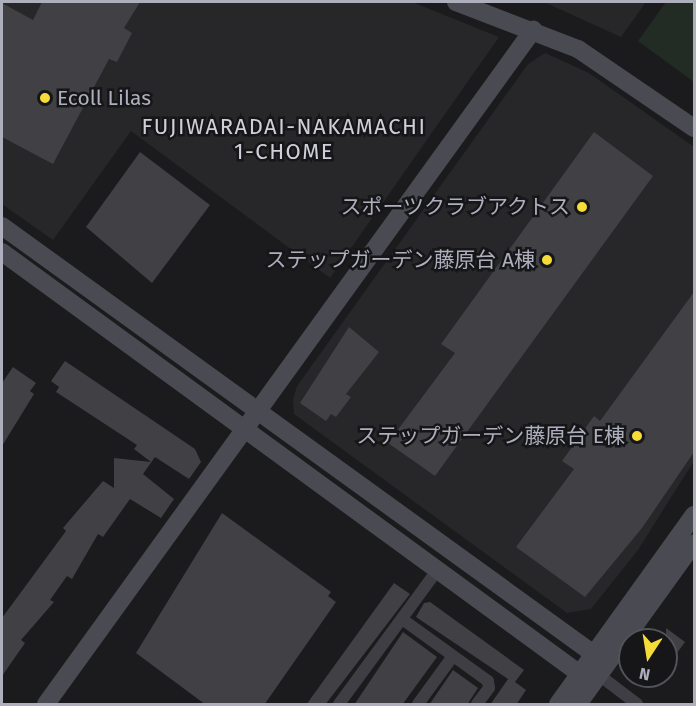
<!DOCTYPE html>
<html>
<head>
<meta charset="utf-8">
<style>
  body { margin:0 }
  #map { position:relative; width:696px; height:706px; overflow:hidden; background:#1b1b1d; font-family:"Fira Sans","Noto Sans JP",sans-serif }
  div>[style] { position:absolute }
  .built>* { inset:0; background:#27272a }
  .green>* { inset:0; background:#222c25 }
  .building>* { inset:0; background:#404045 }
  .street>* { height:12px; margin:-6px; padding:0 6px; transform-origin:6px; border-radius:6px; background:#3e3e44 }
  .secondary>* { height:18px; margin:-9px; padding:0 9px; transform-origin:9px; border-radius:9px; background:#494a52 }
  .dots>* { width:16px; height:16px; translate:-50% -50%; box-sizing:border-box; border:3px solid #161618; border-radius:50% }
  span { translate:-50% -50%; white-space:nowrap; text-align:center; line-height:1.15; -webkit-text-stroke:5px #161618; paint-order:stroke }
  .poi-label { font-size:21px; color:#adafbd }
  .left { translate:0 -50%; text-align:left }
  .right { translate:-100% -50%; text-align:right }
  .neighbourhood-label { font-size:22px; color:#cecfd9; letter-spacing:1.5px }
  .frame { position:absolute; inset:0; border:3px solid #adafbd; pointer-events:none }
  .north { position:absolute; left:618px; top:628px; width:60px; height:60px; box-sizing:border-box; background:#161618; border:2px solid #52535a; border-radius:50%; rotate:192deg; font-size:16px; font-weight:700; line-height:24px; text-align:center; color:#adafbd }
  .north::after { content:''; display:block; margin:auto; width:21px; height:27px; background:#f6dc39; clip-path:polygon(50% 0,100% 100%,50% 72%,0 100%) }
</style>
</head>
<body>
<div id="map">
  <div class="built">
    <div style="clip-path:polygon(2px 2px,412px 2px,499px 37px,330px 278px,131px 131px,53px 240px,2px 204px)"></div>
    <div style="clip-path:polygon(544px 2px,646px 2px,621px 37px)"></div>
    <div style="clip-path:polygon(545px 53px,589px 73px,694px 147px,694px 461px,638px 550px,591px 609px,567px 613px,294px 414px,293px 400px,297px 386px,528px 64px)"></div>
  </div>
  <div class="green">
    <div style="clip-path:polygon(666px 2px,694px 2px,694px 82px,638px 41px)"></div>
  </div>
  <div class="building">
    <div style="clip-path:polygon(42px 2px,140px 2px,124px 28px,132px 33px,117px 62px,109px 59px,53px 164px,2px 137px,2px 3px,33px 20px)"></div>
    <div style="clip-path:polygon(594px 132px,653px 176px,435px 476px,388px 443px,455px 353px,441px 344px)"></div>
    <div style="clip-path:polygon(140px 152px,210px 205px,152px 283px,86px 227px)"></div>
    <div style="clip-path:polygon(694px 292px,694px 452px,642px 528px,585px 597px,516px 547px,574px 469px,562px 461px,594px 416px,600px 421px)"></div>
    <div style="clip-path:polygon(349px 327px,379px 352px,346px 394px,351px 397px,336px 417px,331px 414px,326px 421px,300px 403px)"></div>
    <div style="clip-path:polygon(65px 361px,195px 449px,201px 462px,189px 479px,155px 457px,143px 474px,174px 499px,161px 518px,130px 499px,103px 537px,98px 534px,72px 579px,67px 576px,50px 600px,54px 602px,21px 640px,25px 643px,2px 676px,2px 618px,66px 531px,63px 528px,103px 481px,114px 488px,114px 458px,151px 462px,134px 449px,137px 445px,56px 392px,59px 387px,51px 381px)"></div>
    <div style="clip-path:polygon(13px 367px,36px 383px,30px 391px,34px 394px,2px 446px,2px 383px)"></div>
    <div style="clip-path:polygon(222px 513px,331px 592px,328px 596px,336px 602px,264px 705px,206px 705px,136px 653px)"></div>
    <div style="clip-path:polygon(394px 583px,410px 594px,325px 705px,306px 705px)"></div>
    <div style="clip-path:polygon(430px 602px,524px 670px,515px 682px,526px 690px,516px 705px,490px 705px,508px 679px,416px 617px,424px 603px)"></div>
    <div style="clip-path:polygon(666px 628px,685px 642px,666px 668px)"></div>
    <div style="clip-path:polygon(403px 632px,437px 657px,402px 705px,354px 705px)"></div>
    <div style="clip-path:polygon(453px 670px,478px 688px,467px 705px,429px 705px)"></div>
  </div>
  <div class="street">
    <div style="left:402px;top:619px;width:106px;rotate:35.8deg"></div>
    <div style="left:488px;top:681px;width:7px;rotate:82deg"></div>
    <div style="left:489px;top:688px;width:20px;rotate:127deg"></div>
    <div style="left:599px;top:675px;width:48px;rotate:37.3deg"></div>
    <div style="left:339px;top:704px;width:169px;rotate:-53.7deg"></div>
    <div style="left:418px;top:704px;width:59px;rotate:-53.9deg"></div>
  </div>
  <div class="secondary">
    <div style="left:456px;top:2px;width:131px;rotate:21.1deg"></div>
    <div style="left:578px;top:49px;width:140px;rotate:34.3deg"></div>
    <div style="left:2px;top:226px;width:732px;rotate:35.88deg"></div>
    <div style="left:595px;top:655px;width:20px;rotate:79deg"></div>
    <div style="left:2px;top:252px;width:716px;rotate:36.13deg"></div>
    <div style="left:580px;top:674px;width:19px;rotate:3deg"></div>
    <div style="left:46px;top:704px;width:832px;rotate:-54.15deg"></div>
    <div style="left:558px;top:704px;width:233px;rotate:-54.3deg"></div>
    <div style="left:578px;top:704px;width:198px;rotate:-54.2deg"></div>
  </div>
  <div class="dots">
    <div style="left:45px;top:98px;background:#f6dc39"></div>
    <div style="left:582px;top:207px;background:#f6dc39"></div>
    <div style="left:547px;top:260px;background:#f6dc39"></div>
    <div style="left:637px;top:436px;background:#f6dc39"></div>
  </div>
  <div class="poi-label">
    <span class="left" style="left:57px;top:98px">Ecoll Lilas</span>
    <span class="right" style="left:570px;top:207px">スポーツクラブアクトス</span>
    <span class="right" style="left:535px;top:260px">ステップガーデン藤原台 A棟</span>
    <span class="right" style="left:625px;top:436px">ステップガーデン藤原台 E棟</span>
  </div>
  <div class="neighbourhood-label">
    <span style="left:284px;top:139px">FUJIWARADAI-NAKAMACHI<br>1-CHOME</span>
  </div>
  <div class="frame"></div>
  <div class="north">N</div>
</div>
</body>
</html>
